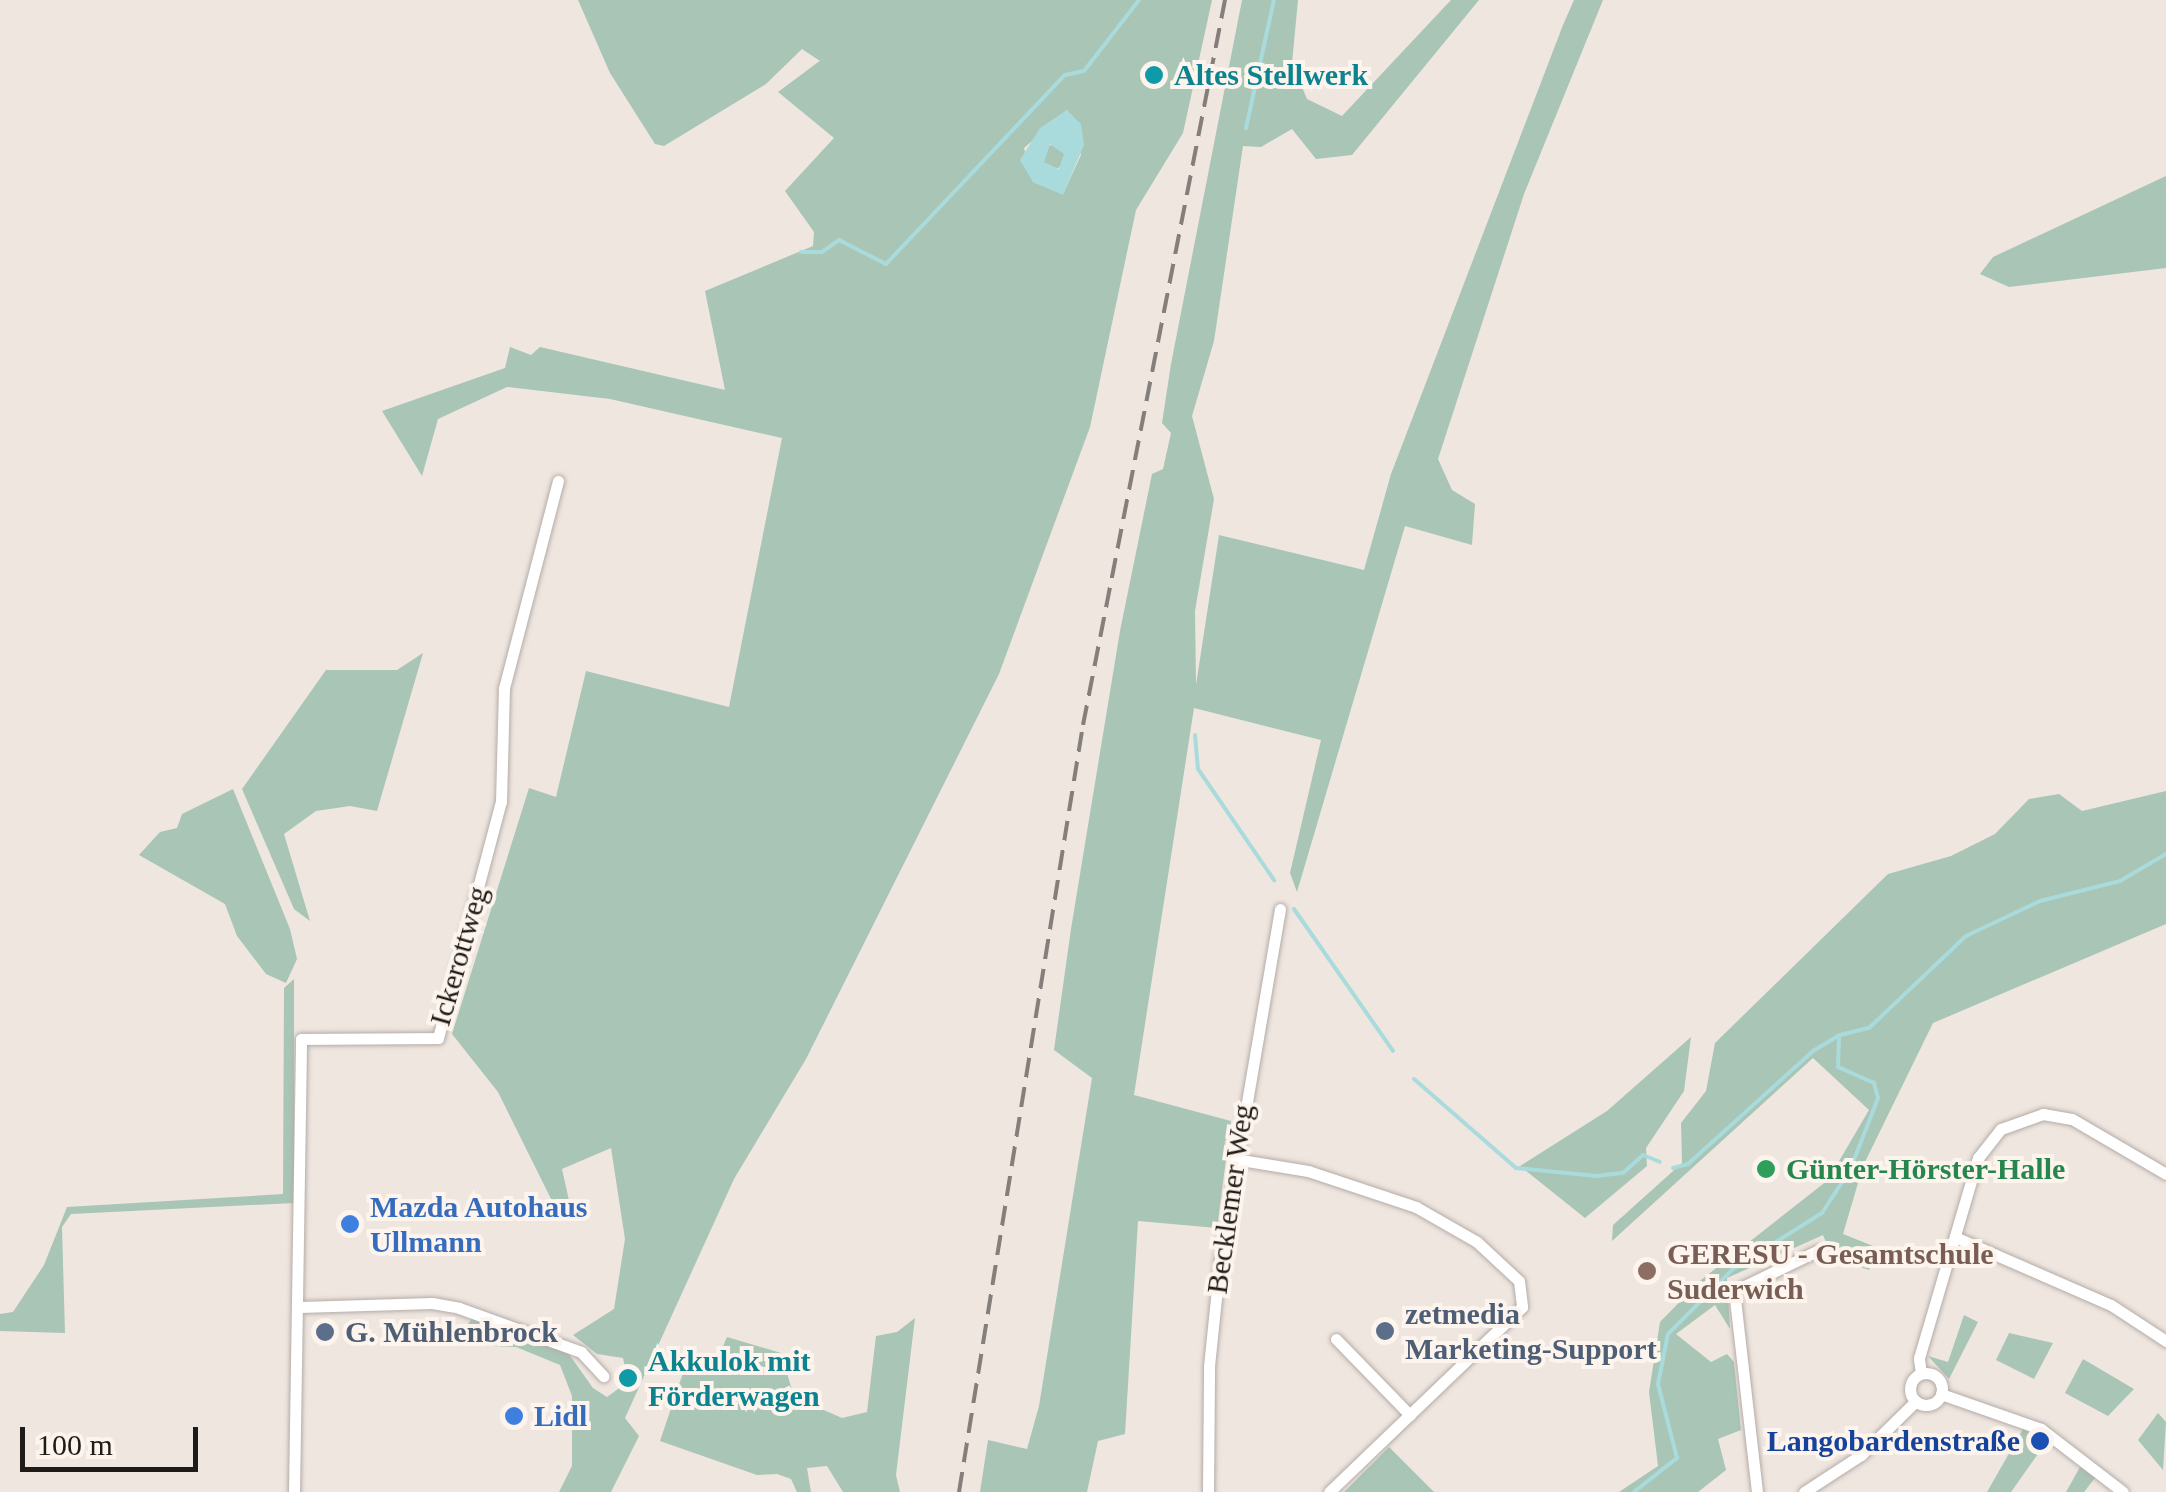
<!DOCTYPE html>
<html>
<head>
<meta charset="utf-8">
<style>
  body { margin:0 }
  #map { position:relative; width:2166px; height:1492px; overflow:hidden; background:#efe6e0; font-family:"Times New Roman",serif }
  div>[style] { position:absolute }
  .green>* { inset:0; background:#a8c5b6 }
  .round { border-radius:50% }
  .water>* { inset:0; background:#aadbdc }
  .stream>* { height:4px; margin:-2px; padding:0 2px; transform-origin:2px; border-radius:2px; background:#aadbdc }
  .roads { filter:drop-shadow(0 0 2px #b4aca6) drop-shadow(0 0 2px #b4aca6) }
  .minor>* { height:11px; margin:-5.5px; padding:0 5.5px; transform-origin:5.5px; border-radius:5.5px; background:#fff }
  .minor>.ring { margin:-5.5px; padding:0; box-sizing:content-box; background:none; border:11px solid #fff; border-radius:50% }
  .rail>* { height:4px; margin-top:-2px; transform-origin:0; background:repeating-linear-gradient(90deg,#857f7b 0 20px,transparent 0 30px) }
  .dots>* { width:28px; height:28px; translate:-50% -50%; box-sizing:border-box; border:5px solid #fdf4ed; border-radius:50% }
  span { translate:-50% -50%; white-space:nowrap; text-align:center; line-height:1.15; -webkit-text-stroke:8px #fdf4ed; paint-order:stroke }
  .culture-label { font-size:30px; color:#0d838f; font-weight:700 }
  .left { translate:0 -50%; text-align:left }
  .street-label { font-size:30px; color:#1e1b18 }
  .leisure-label { font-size:30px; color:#27864d; font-weight:700 }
  .shop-label { font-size:30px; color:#366cbe; font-weight:700 }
  .education-label { font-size:30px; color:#785e54; font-weight:700 }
  .service-label { font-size:30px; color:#4e5e75; font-weight:700 }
  .transit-label { font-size:30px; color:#164399; font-weight:700 }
  .right { translate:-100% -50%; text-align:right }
  .scale { position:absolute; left:20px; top:1427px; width:178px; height:45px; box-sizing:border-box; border:5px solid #1e1b18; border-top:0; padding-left:12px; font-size:30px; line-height:35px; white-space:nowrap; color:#1e1b18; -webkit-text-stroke:8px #fdf4ed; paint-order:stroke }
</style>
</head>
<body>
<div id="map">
  <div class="green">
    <div style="clip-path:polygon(evenodd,578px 0,1212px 0,1183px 133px,1136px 210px,1090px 427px,999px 674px,806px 1059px,734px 1179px,625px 1418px,639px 1436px,611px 1492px,559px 1492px,572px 1466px,572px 1396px,560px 1365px,516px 1347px,471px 1345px,468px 1324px,473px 1317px,566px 1350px,593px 1388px,607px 1397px,618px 1389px,626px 1372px,623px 1358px,597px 1354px,573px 1335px,614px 1309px,625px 1239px,611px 1148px,562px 1169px,570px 1205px,555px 1207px,498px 1092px,452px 1034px,529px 788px,556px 797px,586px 671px,729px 707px,782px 438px,610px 399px,507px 387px,438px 419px,422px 476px,382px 411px,505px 368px,510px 347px,531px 355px,540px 347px,725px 390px,705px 291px,813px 246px,814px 232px,785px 191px,834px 138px,778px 92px,825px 57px,820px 61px,802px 49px,766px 84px,664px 146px,655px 144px,610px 73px,578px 0,1067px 110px,1081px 155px,1063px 194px,1033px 182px,1024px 148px,1067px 110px)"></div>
    <div style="clip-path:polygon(1242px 0,1298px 0,1292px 63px,1307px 99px,1342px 116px,1451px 0,1479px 0,1352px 155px,1316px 159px,1292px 129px,1261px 147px,1243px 146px,1214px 341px,1192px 416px,1214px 499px,1195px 611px,1196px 685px,1219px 535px,1364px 570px,1391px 474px,1563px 25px,1574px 0,1603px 0,1524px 194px,1438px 459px,1452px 490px,1475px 504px,1472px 545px,1405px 526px,1297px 892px,1290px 873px,1321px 740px,1194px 708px,1134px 1095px,1231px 1121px,1217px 1228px,1138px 1221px,1125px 1434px,1098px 1441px,1087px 1492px,980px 1492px,988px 1440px,1027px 1449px,1039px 1406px,1092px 1078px,1054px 1050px,1071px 929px,1120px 631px,1152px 474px,1163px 469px,1171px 433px,1162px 423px,1171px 364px)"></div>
    <div class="round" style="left:1041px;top:145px;width:24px;height:24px"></div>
    <div style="clip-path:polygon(2166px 176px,2166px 268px,2009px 287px,1980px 274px,1993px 257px)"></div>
    <div style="clip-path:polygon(423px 653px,377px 811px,350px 806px,316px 811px,284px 834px,310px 921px,294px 909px,242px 789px,326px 670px,397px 670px)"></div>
    <div style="clip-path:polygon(233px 789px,290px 929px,297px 959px,286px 983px,266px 974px,237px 936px,225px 904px,139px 855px,160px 832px,177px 828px,182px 814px)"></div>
    <div style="clip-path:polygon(2166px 791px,2166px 924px,1933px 1023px,1863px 1166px,1843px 1234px,1878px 1248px,1869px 1270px,1832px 1257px,1823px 1235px,1727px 1278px,1730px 1329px,1715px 1305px,1676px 1334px,1711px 1362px,1727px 1354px,1734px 1362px,1741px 1430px,1718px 1439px,1726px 1470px,1698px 1492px,1619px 1492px,1658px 1466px,1649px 1392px,1660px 1322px,1701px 1280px,1828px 1180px,1869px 1110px,1813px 1058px,1612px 1241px,1613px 1225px,1682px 1163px,1681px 1123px,1706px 1091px,1715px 1043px,1888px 874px,1951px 856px,1995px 834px,2029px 799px,2059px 794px,2082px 811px)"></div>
    <div style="clip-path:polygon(294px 979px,294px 1203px,71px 1214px,62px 1227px,65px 1333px,0 1331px,0 1314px,13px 1312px,44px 1265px,67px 1207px,283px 1194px,284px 988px)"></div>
    <div style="clip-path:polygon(1691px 1037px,1684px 1091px,1646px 1148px,1647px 1166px,1585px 1218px,1520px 1166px,1607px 1111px)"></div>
    <div style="clip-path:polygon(1964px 1315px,1978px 1322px,1949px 1379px,1928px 1356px,1948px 1362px)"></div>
    <div style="clip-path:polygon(915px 1318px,896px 1475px,900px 1492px,843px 1492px,827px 1466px,807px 1468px,811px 1492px,797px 1492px,791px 1479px,777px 1474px,757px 1475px,660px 1441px,683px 1373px,718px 1358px,727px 1337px,781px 1353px,794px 1397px,842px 1418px,867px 1412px,876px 1336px,897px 1332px)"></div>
    <div style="clip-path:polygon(2009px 1333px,2053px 1343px,2034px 1379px,1996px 1360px)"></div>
    <div style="clip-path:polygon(2083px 1359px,2134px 1389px,2108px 1416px,2065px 1393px)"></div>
    <div style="clip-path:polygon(2158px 1413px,2166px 1422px,2163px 1470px,2138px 1440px)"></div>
    <div style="clip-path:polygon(2023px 1429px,2047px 1441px,2011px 1492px,1987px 1492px)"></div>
    <div style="clip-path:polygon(1389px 1447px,1434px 1492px,1344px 1492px)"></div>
    <div style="clip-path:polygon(2080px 1467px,2095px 1478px,2084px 1492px,2066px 1492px)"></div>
  </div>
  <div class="water">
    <div style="clip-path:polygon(evenodd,1067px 110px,1081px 124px,1084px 145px,1063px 195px,1033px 182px,1020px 160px,1040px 128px,1067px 110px,1050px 144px,1064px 154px,1059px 169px,1044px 162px,1050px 144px)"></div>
  </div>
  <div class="stream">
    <div style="left:1246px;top:128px;width:131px;rotate:-77.7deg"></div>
    <div style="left:801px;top:252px;width:21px"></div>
    <div style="left:822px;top:252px;width:21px;rotate:-35deg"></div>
    <div style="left:839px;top:240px;width:53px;rotate:27.1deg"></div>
    <div style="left:886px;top:264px;width:260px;rotate:-46.6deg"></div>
    <div style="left:1065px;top:75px;width:19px;rotate:-12deg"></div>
    <div style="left:1084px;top:71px;width:90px;rotate:-52.2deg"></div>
    <div style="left:1195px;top:735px;width:34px;rotate:85deg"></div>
    <div style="left:1198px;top:769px;width:135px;rotate:55.6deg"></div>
    <div style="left:1294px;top:909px;width:173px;rotate:55.1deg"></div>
    <div style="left:1414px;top:1079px;width:135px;rotate:41.1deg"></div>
    <div style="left:1516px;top:1168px;width:81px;rotate:5.6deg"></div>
    <div style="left:1597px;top:1176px;width:26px;rotate:-7deg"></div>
    <div style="left:1623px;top:1173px;width:27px;rotate:-42deg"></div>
    <div style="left:1643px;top:1155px;width:18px;rotate:22deg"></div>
    <div style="left:1673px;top:1168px;width:16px;rotate:-15deg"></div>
    <div style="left:1688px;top:1164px;width:169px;rotate:-42.1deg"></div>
    <div style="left:1813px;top:1051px;width:31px;rotate:-31deg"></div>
    <div style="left:1840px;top:1035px;width:30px;rotate:-14deg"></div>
    <div style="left:1869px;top:1028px;width:134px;rotate:-43.5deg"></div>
    <div style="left:1966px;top:936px;width:82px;rotate:-25.3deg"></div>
    <div style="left:2040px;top:901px;width:82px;rotate:-14deg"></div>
    <div style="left:2120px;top:881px;width:53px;rotate:-30.4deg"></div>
    <div style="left:1634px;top:1492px;width:55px;rotate:-38.3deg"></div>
    <div style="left:1677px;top:1458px;width:76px;rotate:-104.4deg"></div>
    <div style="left:1658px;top:1384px;width:51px;rotate:-78.7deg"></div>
    <div style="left:1668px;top:1334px;width:92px;rotate:-45deg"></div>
    <div style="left:1733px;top:1269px;width:105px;rotate:-32.2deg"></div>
    <div style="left:1822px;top:1213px;width:51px;rotate:-56.9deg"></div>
    <div style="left:1850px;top:1170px;width:77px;rotate:-68.7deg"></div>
    <div style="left:1878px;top:1098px;width:16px;rotate:-105deg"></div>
    <div style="left:1874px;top:1083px;width:39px;rotate:-156deg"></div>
    <div style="left:1838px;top:1067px;width:31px;rotate:-88deg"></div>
  </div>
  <div class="roads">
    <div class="minor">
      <div style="left:1235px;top:1159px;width:74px;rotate:9.3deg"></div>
      <div style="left:1308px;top:1171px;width:114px;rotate:18.4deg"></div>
      <div style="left:1416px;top:1207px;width:70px;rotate:29.8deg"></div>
      <div style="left:1477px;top:1242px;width:57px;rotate:42.9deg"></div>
      <div style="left:1519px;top:1281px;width:26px;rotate:83deg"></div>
      <div style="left:1522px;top:1307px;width:267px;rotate:136.2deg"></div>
      <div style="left:1955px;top:1237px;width:170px;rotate:23.6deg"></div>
      <div style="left:2111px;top:1305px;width:66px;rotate:33.2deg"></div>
      <div style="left:300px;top:1307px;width:132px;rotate:-1.7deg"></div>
      <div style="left:432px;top:1303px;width:27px;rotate:10deg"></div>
      <div style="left:459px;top:1308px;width:130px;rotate:19.8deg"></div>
      <div style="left:581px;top:1352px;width:33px;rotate:47deg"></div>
      <div style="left:1336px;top:1339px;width:106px;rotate:45.8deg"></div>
      <div style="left:1921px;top:1373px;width:15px;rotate:-98deg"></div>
      <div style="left:1919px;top:1358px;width:209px;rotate:-73.6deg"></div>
      <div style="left:1978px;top:1158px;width:37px;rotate:-52deg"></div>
      <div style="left:2001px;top:1129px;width:45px;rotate:-19.7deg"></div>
      <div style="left:2043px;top:1114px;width:29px;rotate:10deg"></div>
      <div style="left:2072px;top:1119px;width:109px;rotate:30.3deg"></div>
      <div class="ring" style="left:1910px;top:1373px;width:21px;height:21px"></div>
      <div style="left:1941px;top:1394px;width:106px;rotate:19.3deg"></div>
      <div style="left:2041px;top:1429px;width:103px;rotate:37.5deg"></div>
      <div style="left:294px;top:1492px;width:453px;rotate:-89.1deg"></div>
      <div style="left:301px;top:1039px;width:137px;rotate:-0.4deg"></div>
      <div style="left:438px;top:1038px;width:244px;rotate:-75.1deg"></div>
      <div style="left:501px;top:802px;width:114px;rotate:-88.5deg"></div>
      <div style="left:504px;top:688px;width:214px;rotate:-75.4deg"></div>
      <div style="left:1208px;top:1492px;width:126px;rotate:-89.5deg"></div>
      <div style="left:1209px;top:1366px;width:107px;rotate:-84.1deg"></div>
      <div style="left:1220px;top:1260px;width:356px;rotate:-80.3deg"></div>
      <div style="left:1757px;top:1492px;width:202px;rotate:-96.5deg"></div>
      <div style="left:1734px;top:1291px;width:94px;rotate:-25.8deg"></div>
      <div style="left:1804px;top:1492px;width:68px;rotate:-33deg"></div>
      <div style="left:1861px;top:1455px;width:77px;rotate:-44.5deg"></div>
    </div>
  </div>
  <div class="rail">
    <div style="left:959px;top:1492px;width:777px;rotate:-80.82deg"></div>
    <div style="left:1083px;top:725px;width:739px;rotate:-78.92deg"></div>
  </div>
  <div class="dots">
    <div style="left:1154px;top:75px;background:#0f9aa8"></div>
    <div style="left:1766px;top:1169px;background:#2e9e5b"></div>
    <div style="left:350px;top:1224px;background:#3f7fe0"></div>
    <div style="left:1647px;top:1271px;background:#8d6e63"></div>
    <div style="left:1385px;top:1331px;background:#5c6f8a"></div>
    <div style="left:325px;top:1332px;background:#5c6f8a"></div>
    <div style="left:628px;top:1378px;background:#0f9aa8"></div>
    <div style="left:514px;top:1416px;background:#3f7fe0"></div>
    <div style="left:2040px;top:1441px;background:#1a4fb4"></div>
  </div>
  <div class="culture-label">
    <span class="left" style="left:1174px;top:75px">Altes Stellwerk</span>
    <span class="left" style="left:648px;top:1378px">Akkulok mit<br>Förderwagen</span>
  </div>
  <div class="street-label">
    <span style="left:459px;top:956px;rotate:-74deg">Ickerottweg</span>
    <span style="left:1230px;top:1199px;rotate:-82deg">Becklemer Weg</span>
  </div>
  <div class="leisure-label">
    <span class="left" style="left:1786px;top:1169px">Günter-Hörster-Halle</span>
  </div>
  <div class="shop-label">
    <span class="left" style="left:370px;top:1224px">Mazda Autohaus<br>Ullmann</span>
    <span class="left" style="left:534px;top:1416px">Lidl</span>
  </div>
  <div class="education-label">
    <span class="left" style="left:1667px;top:1271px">GERESU - Gesamtschule<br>Suderwich</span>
  </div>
  <div class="service-label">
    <span class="left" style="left:1405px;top:1331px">zetmedia<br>Marketing-Support</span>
    <span class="left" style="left:345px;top:1332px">G. Mühlenbrock</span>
  </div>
  <div class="transit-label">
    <span class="right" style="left:2020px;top:1441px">Langobardenstraße</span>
  </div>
  <div class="scale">100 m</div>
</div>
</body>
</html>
